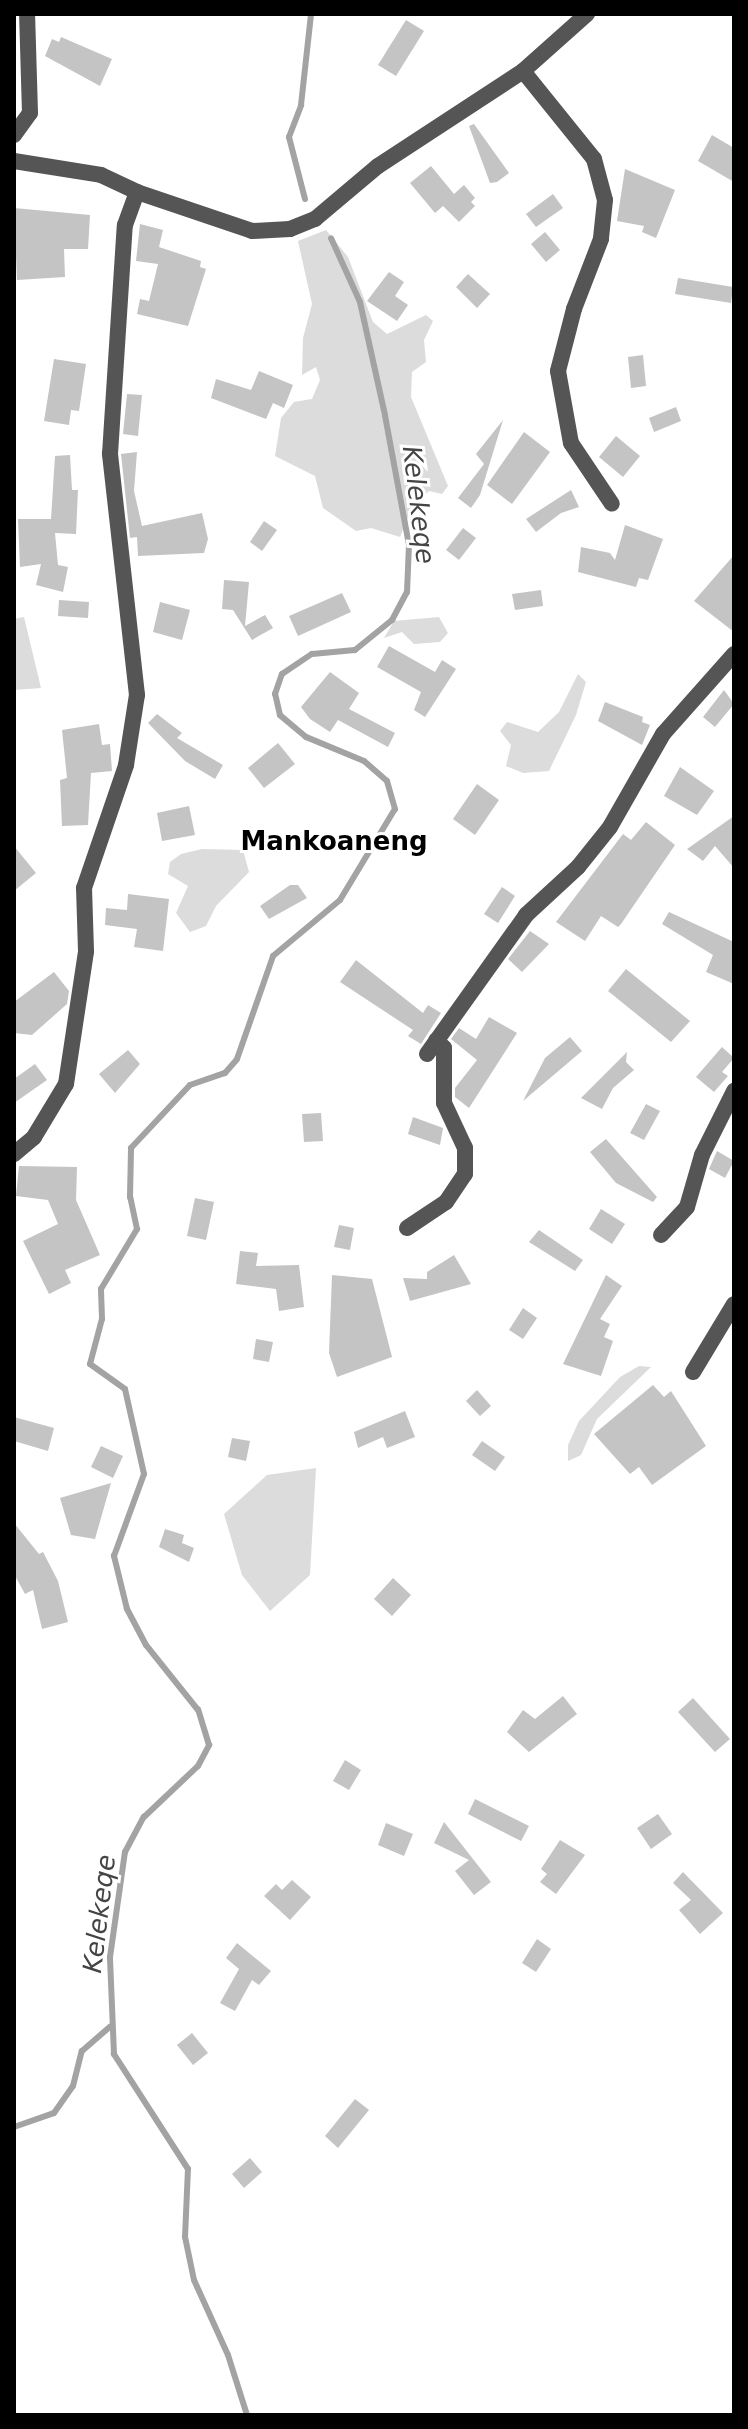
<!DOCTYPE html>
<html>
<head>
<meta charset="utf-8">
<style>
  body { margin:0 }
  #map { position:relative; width:748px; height:2429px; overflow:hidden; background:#fff; font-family:"DejaVu Sans",sans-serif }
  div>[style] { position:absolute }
  .green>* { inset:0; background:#dcdcdc }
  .stream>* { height:6px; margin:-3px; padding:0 3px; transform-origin:3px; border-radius:3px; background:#a3a3a3 }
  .building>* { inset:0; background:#c4c4c4 }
  .minor>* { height:16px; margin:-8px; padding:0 8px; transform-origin:8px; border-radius:8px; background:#555 }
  span { translate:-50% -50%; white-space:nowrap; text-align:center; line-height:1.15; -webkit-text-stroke:6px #fff; paint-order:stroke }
  .water-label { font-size:26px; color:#444; font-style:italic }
  .neighbourhood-label { font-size:26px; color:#000; font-weight:700 }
  .frame { position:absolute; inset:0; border:16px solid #000; pointer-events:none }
</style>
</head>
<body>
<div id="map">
  <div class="green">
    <div style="clip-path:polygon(326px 230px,348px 257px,373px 322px,387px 334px,426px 315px,433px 321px,424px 340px,426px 362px,412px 372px,411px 397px,448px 486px,442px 494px,429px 491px,412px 507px,400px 537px,371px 528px,356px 531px,323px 508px,315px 476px,275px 456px,281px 418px,294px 402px,312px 399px,320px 380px,316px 367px,302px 375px,303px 338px,312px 304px,298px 241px)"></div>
    <div style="clip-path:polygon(24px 617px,41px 688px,14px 690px,14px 619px)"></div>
    <div style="clip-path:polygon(439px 617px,448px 633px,440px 642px,414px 644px,402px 632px,384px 638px,394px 621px)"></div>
    <div style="clip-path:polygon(578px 674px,586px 682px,576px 715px,549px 771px,523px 773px,506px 766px,511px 745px,500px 731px,507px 722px,538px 732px,559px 712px)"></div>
    <div style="clip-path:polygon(202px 849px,243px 850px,249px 872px,216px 906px,206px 926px,190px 932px,176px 913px,188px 886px,168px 874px,170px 862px,181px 854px)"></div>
    <div style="clip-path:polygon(639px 1366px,651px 1367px,597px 1419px,581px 1455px,568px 1461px,568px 1445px,579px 1421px,620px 1377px)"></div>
    <div style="clip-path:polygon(316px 1468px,310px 1575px,270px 1611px,242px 1575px,224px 1514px,267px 1475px)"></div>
  </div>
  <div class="stream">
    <div style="left:305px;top:199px;width:64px;rotate:-104.5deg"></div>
    <div style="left:289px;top:137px;width:34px;rotate:-69deg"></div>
    <div style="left:301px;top:105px;width:92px;rotate:-83.7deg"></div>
    <div style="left:14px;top:2127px;width:42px;rotate:-19.3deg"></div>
    <div style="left:54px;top:2113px;width:33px;rotate:-55deg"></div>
    <div style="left:73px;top:2086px;width:36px;rotate:-76deg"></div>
    <div style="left:82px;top:2051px;width:37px;rotate:-41deg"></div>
    <div style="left:247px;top:2415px;width:63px;rotate:-107.6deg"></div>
    <div style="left:228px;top:2355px;width:82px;rotate:-114.4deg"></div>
    <div style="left:194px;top:2280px;width:44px;rotate:-101.8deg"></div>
    <div style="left:185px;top:2237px;width:68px;rotate:-87.5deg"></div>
    <div style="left:188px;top:2169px;width:137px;rotate:-122.8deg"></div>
    <div style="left:114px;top:2054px;width:97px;rotate:-92.4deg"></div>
    <div style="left:110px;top:1957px;width:106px;rotate:-81.9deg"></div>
    <div style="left:125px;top:1852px;width:40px;rotate:-62deg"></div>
    <div style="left:144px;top:1817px;width:74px;rotate:-43.4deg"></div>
    <div style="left:198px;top:1766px;width:24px;rotate:-62deg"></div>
    <div style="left:209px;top:1745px;width:37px;rotate:-107deg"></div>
    <div style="left:198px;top:1710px;width:83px;rotate:-128.7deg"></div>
    <div style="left:146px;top:1645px;width:41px;rotate:-117.8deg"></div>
    <div style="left:127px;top:1609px;width:55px;rotate:-103.8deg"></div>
    <div style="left:114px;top:1556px;width:87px;rotate:-69.9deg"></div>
    <div style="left:144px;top:1474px;width:87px;rotate:-102.6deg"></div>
    <div style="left:125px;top:1389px;width:43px;rotate:-144.5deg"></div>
    <div style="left:90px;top:1364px;width:47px;rotate:-75.1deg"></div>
    <div style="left:102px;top:1319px;width:30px;rotate:-92deg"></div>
    <div style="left:101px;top:1289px;width:70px;rotate:-59deg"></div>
    <div style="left:137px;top:1229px;width:33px;rotate:-102deg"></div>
    <div style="left:130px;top:1197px;width:49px;rotate:-88.8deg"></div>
    <div style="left:131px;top:1148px;width:86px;rotate:-46.9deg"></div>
    <div style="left:190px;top:1085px;width:37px;rotate:-19deg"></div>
    <div style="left:225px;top:1073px;width:18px;rotate:-49deg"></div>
    <div style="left:237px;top:1059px;width:109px;rotate:-70.7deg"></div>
    <div style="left:273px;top:956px;width:87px;rotate:-39.9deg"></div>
    <div style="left:340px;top:900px;width:106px;rotate:-58.9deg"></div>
    <div style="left:395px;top:809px;width:29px;rotate:-106deg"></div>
    <div style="left:387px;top:781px;width:30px;rotate:-139deg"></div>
    <div style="left:364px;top:761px;width:63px;rotate:-157.5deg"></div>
    <div style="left:306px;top:737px;width:34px;rotate:-140deg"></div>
    <div style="left:280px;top:715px;width:22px;rotate:-103deg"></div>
    <div style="left:275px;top:694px;width:21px;rotate:-71deg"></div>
    <div style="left:282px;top:674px;width:36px;rotate:-34deg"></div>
    <div style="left:312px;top:654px;width:43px;rotate:-5.3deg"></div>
    <div style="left:355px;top:650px;width:48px;rotate:-39deg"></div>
    <div style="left:392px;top:620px;width:32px;rotate:-62deg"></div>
    <div style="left:407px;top:592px;width:47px;rotate:-87.6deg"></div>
    <div style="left:409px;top:545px;width:132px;rotate:-100.5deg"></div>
    <div style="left:385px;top:415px;width:116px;rotate:-102.5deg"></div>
    <div style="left:360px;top:302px;width:70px;rotate:-114.4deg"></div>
  </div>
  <div class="building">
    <div style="clip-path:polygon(406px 20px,424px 31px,396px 76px,378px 65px)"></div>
    <div style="clip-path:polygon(61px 37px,112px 59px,100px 86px,45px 56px,52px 39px,59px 42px)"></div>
    <div style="clip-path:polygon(474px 124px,509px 173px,497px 182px,490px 183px,469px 126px)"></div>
    <div style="clip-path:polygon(712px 135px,734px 148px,734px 182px,698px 161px)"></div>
    <div style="clip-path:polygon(431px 166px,454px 194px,464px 185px,475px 198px,471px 202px,475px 206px,459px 222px,443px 206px,435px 213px,410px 183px)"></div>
    <div style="clip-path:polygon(625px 169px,675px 190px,656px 238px,642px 232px,644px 226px,617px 221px)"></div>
    <div style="clip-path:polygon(553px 194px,563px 208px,536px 227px,526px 214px)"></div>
    <div style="clip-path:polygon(14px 208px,90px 215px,88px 249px,64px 249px,65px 277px,17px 280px)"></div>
    <div style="clip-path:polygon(140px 224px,163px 230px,159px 247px,201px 261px,200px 267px,206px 269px,188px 326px,137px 314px,140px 299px,149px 301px,158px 264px,136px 261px)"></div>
    <div style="clip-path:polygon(545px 232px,560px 250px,546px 262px,531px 244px)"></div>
    <div style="clip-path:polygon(389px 272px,404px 282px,395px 296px,408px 305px,397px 321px,367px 301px)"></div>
    <div style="clip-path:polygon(468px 274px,490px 294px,477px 308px,456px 287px)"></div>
    <div style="clip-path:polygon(678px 278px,733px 287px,731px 303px,675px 294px)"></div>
    <div style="clip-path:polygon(643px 355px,646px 386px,631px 388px,628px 357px)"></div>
    <div style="clip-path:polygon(54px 359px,86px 364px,79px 411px,71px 410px,69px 425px,44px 421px)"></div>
    <div style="clip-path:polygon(259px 371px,293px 385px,284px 408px,273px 403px,266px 419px,211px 398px,216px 379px,251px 390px)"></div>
    <div style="clip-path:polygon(127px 394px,142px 395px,138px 436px,123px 434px)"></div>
    <div style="clip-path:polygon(676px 407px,681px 421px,654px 432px,649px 418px)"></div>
    <div style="clip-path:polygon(503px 420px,480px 495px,471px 508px,458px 498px,484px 464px,476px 454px)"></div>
    <div style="clip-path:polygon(524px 432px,550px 452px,512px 504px,487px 485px)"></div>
    <div style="clip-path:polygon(616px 436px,640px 456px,623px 477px,599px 457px)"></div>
    <div style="clip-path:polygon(137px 452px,134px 491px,142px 526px,202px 513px,208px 539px,204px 553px,138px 556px,137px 537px,130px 538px,121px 454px)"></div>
    <div style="clip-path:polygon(70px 455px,72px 490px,78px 490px,76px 534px,55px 533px,58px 565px,68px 567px,63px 592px,36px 585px,41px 564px,20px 567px,18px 519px,51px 519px,55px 456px)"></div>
    <div style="clip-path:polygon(571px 490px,579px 507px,561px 513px,536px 532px,526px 519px)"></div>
    <div style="clip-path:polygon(264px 521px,277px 530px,262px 551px,250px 542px)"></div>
    <div style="clip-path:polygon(625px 525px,663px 539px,648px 580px,639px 578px,636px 587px,578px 572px,581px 547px,610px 553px,615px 560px)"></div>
    <div style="clip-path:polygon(463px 528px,476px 538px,459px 560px,446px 550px)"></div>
    <div style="clip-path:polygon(734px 555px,734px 632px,694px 601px)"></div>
    <div style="clip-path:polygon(224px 580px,249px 582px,245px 626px,265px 615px,273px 628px,252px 640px,233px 610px,222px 609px)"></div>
    <div style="clip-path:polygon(541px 590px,543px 606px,515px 610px,512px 594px)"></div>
    <div style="clip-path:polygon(342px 593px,351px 612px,298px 636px,289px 616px)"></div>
    <div style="clip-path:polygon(59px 600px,89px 602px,88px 618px,58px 616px)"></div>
    <div style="clip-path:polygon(160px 602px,190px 610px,182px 640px,153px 632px)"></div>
    <div style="clip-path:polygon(389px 646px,435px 672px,442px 660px,456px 669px,425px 717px,414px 710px,421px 692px,377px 667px)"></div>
    <div style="clip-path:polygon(330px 672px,359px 693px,349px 709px,395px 733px,388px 747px,338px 720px,330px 732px,310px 719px,301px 707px)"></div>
    <div style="clip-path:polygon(724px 690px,734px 704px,715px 727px,703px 717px)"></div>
    <div style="clip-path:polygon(605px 702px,643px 717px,642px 722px,650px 725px,642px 745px,598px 721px)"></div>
    <div style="clip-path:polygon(157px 714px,182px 733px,177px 738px,223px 765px,215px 779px,185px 761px,148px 723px)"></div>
    <div style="clip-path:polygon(99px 724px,102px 745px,110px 744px,112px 771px,91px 773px,88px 825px,62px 826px,60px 780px,67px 778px,62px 730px)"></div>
    <div style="clip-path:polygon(278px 743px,295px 764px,264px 788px,248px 768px)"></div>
    <div style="clip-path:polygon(680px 767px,714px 791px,697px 815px,664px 796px)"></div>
    <div style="clip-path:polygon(477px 784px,499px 800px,475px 835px,453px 819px)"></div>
    <div style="clip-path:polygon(189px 806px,195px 835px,162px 841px,157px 813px)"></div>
    <div style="clip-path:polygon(734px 816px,734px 868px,715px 846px,703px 861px,687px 849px)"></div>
    <div style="clip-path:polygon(646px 822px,675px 845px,621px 924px,618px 927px,601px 916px,585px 941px,556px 922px,623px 834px,631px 840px)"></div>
    <div style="clip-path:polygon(14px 846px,36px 873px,14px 891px)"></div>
    <div style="clip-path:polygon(290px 885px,298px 885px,307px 898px,269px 919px,260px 906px)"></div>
    <div style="clip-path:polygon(502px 887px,515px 896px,498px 923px,484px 914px)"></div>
    <div style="clip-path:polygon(128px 894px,169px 899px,163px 951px,134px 947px,137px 929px,105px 925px,106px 908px,127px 910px)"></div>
    <div style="clip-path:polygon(669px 912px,734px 942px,734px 984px,706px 972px,713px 955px,662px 924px)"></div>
    <div style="clip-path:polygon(530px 931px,549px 944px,522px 972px,508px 959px)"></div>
    <div style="clip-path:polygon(356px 960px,423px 1013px,428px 1005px,441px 1013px,421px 1044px,408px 1036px,413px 1030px,340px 982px)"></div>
    <div style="clip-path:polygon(626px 969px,690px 1021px,671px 1042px,608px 991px)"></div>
    <div style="clip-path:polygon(54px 972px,69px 991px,67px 1004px,32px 1035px,14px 1033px,14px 1002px)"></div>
    <div style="clip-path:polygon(489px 1017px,517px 1033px,469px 1108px,455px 1097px,455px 1088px,477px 1060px,451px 1039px,459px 1028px,476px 1039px)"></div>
    <div style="clip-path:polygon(570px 1037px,582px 1051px,523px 1101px,545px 1058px)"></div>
    <div style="clip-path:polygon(722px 1047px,734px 1058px,722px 1072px,728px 1076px,714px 1092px,696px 1077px)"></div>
    <div style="clip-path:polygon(128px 1050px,140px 1064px,115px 1093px,99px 1074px)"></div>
    <div style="clip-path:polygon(627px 1052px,626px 1062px,634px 1070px,613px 1088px,602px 1109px,581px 1098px)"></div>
    <div style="clip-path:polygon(35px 1064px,47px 1080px,14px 1103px,14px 1079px)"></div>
    <div style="clip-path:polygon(646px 1104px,660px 1111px,644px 1140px,630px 1133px)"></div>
    <div style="clip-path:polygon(321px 1113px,323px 1141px,304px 1142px,302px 1114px)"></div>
    <div style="clip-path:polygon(413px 1117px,443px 1128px,440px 1145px,408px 1134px)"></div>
    <div style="clip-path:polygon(606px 1139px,657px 1197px,653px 1202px,616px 1183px,590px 1152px)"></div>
    <div style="clip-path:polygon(717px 1151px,734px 1161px,725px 1178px,709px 1169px)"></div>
    <div style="clip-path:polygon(19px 1166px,77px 1167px,76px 1200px,100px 1255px,65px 1270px,71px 1283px,49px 1294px,23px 1241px,58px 1224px,48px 1200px,16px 1196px)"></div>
    <div style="clip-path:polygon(195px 1198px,214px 1202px,206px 1240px,187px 1236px)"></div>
    <div style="clip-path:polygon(601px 1209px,625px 1224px,612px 1244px,589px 1229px)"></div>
    <div style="clip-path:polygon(339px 1225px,354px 1228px,350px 1250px,334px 1247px)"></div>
    <div style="clip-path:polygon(539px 1230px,583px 1260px,575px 1271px,529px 1242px)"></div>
    <div style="clip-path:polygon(240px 1251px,258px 1253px,256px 1266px,299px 1265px,304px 1307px,279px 1311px,276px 1289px,236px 1284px)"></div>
    <div style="clip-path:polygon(454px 1255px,471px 1284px,410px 1301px,403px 1278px,427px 1279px,427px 1272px)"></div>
    <div style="clip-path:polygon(332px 1275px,372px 1279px,392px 1357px,337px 1377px,329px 1353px)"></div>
    <div style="clip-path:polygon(606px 1275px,622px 1286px,600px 1319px,610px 1324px,604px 1337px,613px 1341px,601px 1376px,563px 1364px)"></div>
    <div style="clip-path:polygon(523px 1308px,537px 1318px,523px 1339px,509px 1330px)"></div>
    <div style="clip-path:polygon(256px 1339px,273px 1342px,269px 1362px,253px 1359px)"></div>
    <div style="clip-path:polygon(653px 1385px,664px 1397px,671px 1391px,706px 1446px,652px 1485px,639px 1467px,630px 1474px,594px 1434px)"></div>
    <div style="clip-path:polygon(477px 1390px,491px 1406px,480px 1416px,466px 1401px)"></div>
    <div style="clip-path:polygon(405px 1411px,415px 1437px,387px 1448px,383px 1437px,358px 1448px,354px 1432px)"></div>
    <div style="clip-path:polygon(14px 1417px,54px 1428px,48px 1451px,14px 1441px)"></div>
    <div style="clip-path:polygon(232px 1438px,250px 1441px,246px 1461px,228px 1457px)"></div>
    <div style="clip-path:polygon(482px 1441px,505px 1457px,495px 1471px,472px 1455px)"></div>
    <div style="clip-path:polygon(101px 1446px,123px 1456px,113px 1478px,91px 1467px)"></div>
    <div style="clip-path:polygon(111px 1483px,95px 1539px,71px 1535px,60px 1498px)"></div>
    <div style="clip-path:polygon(14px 1523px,39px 1554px,43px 1552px,58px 1581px,68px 1622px,42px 1629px,33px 1590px,25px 1594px,14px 1574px)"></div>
    <div style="clip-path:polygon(165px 1529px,184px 1535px,182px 1543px,194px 1548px,189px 1562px,159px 1547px)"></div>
    <div style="clip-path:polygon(393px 1578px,411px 1595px,392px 1616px,374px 1599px)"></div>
    <div style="clip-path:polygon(563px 1696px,577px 1714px,529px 1752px,507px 1732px,523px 1710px,535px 1719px)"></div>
    <div style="clip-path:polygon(693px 1698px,730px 1739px,715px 1752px,678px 1712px)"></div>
    <div style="clip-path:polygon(345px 1760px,361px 1770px,349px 1790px,333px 1781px)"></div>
    <div style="clip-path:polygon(475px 1799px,529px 1826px,521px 1841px,468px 1814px)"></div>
    <div style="clip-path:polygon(658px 1814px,672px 1834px,651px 1849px,637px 1828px)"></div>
    <div style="clip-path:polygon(444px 1822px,491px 1882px,474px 1895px,455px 1871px,469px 1860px,434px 1843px)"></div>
    <div style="clip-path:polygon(386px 1823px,413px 1834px,404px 1856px,378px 1845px)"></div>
    <div style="clip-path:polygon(560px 1840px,585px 1855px,556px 1894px,540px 1882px,547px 1874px,541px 1869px)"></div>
    <div style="clip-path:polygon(683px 1872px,723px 1913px,700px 1934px,679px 1910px,691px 1900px,673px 1883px)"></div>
    <div style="clip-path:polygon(292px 1880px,311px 1897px,290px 1920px,264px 1896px,276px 1884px,282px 1890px)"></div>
    <div style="clip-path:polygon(537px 1939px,551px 1949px,536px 1972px,522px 1963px)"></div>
    <div style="clip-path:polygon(237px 1943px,271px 1971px,259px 1985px,252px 1980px,235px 2011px,220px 2003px,239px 1969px,226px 1958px)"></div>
    <div style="clip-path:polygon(192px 2033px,208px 2053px,193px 2065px,177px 2045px)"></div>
    <div style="clip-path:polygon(355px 2099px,369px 2110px,338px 2148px,325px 2136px)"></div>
    <div style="clip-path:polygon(250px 2158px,262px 2172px,244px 2188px,232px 2174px)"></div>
  </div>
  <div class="minor">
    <div style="left:523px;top:71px;width:113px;rotate:51.1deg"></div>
    <div style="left:594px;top:159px;width:42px;rotate:75deg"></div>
    <div style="left:605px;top:200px;width:39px;rotate:96deg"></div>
    <div style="left:601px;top:239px;width:75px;rotate:111.1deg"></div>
    <div style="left:574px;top:309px;width:64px;rotate:104.5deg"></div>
    <div style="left:558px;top:371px;width:73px;rotate:79.8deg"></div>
    <div style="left:571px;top:443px;width:73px;rotate:56.1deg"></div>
    <div style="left:14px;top:135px;width:27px;rotate:-54deg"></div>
    <div style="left:30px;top:113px;width:99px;rotate:-91.7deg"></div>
    <div style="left:14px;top:161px;width:88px;rotate:9.1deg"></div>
    <div style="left:101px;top:175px;width:40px;rotate:25deg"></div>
    <div style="left:137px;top:192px;width:121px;rotate:18.7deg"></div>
    <div style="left:252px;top:231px;width:38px;rotate:-3deg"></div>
    <div style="left:290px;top:229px;width:27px;rotate:-22deg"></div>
    <div style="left:315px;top:219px;width:82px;rotate:-40.1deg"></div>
    <div style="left:378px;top:166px;width:173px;rotate:-33.2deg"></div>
    <div style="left:523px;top:71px;width:86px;rotate:-41.7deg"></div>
    <div style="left:427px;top:1054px;width:171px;rotate:-54.5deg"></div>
    <div style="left:526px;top:915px;width:71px;rotate:-42.7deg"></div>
    <div style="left:578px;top:867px;width:51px;rotate:-51.3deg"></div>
    <div style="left:610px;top:827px;width:107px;rotate:-60.3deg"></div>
    <div style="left:663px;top:734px;width:107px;rotate:-48.4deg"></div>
    <div style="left:14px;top:1154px;width:26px;rotate:-40deg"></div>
    <div style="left:34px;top:1137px;width:62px;rotate:-58.9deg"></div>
    <div style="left:66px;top:1084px;width:134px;rotate:-81.4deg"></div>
    <div style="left:86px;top:951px;width:63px;rotate:-91.8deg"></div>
    <div style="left:84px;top:888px;width:130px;rotate:-71.1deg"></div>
    <div style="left:126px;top:765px;width:71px;rotate:-81.1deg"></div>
    <div style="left:137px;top:695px;width:243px;rotate:-96.4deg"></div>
    <div style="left:110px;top:454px;width:229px;rotate:-86.3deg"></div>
    <div style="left:125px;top:225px;width:35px;rotate:-70deg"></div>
    <div style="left:407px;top:1228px;width:47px;rotate:-33.7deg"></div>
    <div style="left:446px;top:1202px;width:34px;rotate:-56deg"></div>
    <div style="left:465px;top:1174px;width:26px;rotate:-90deg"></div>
    <div style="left:465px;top:1148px;width:50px;rotate:-115deg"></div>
    <div style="left:444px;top:1103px;width:55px;rotate:-90deg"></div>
    <div style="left:444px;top:1048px;width:11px;rotate:-135deg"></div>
    <div style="left:661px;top:1235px;width:38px;rotate:-47deg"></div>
    <div style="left:687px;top:1207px;width:54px;rotate:-73.9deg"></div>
    <div style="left:702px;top:1155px;width:72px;rotate:-63.4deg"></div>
    <div style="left:693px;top:1372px;width:79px;rotate:-58.9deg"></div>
  </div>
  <div class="water-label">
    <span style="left:418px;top:505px;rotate:83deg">Kelekeqe</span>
    <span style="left:100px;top:1914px;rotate:-83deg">Kelekeqe</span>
  </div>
  <div class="neighbourhood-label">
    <span style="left:334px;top:842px">Mankoaneng</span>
  </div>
  <div class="frame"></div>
</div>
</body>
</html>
